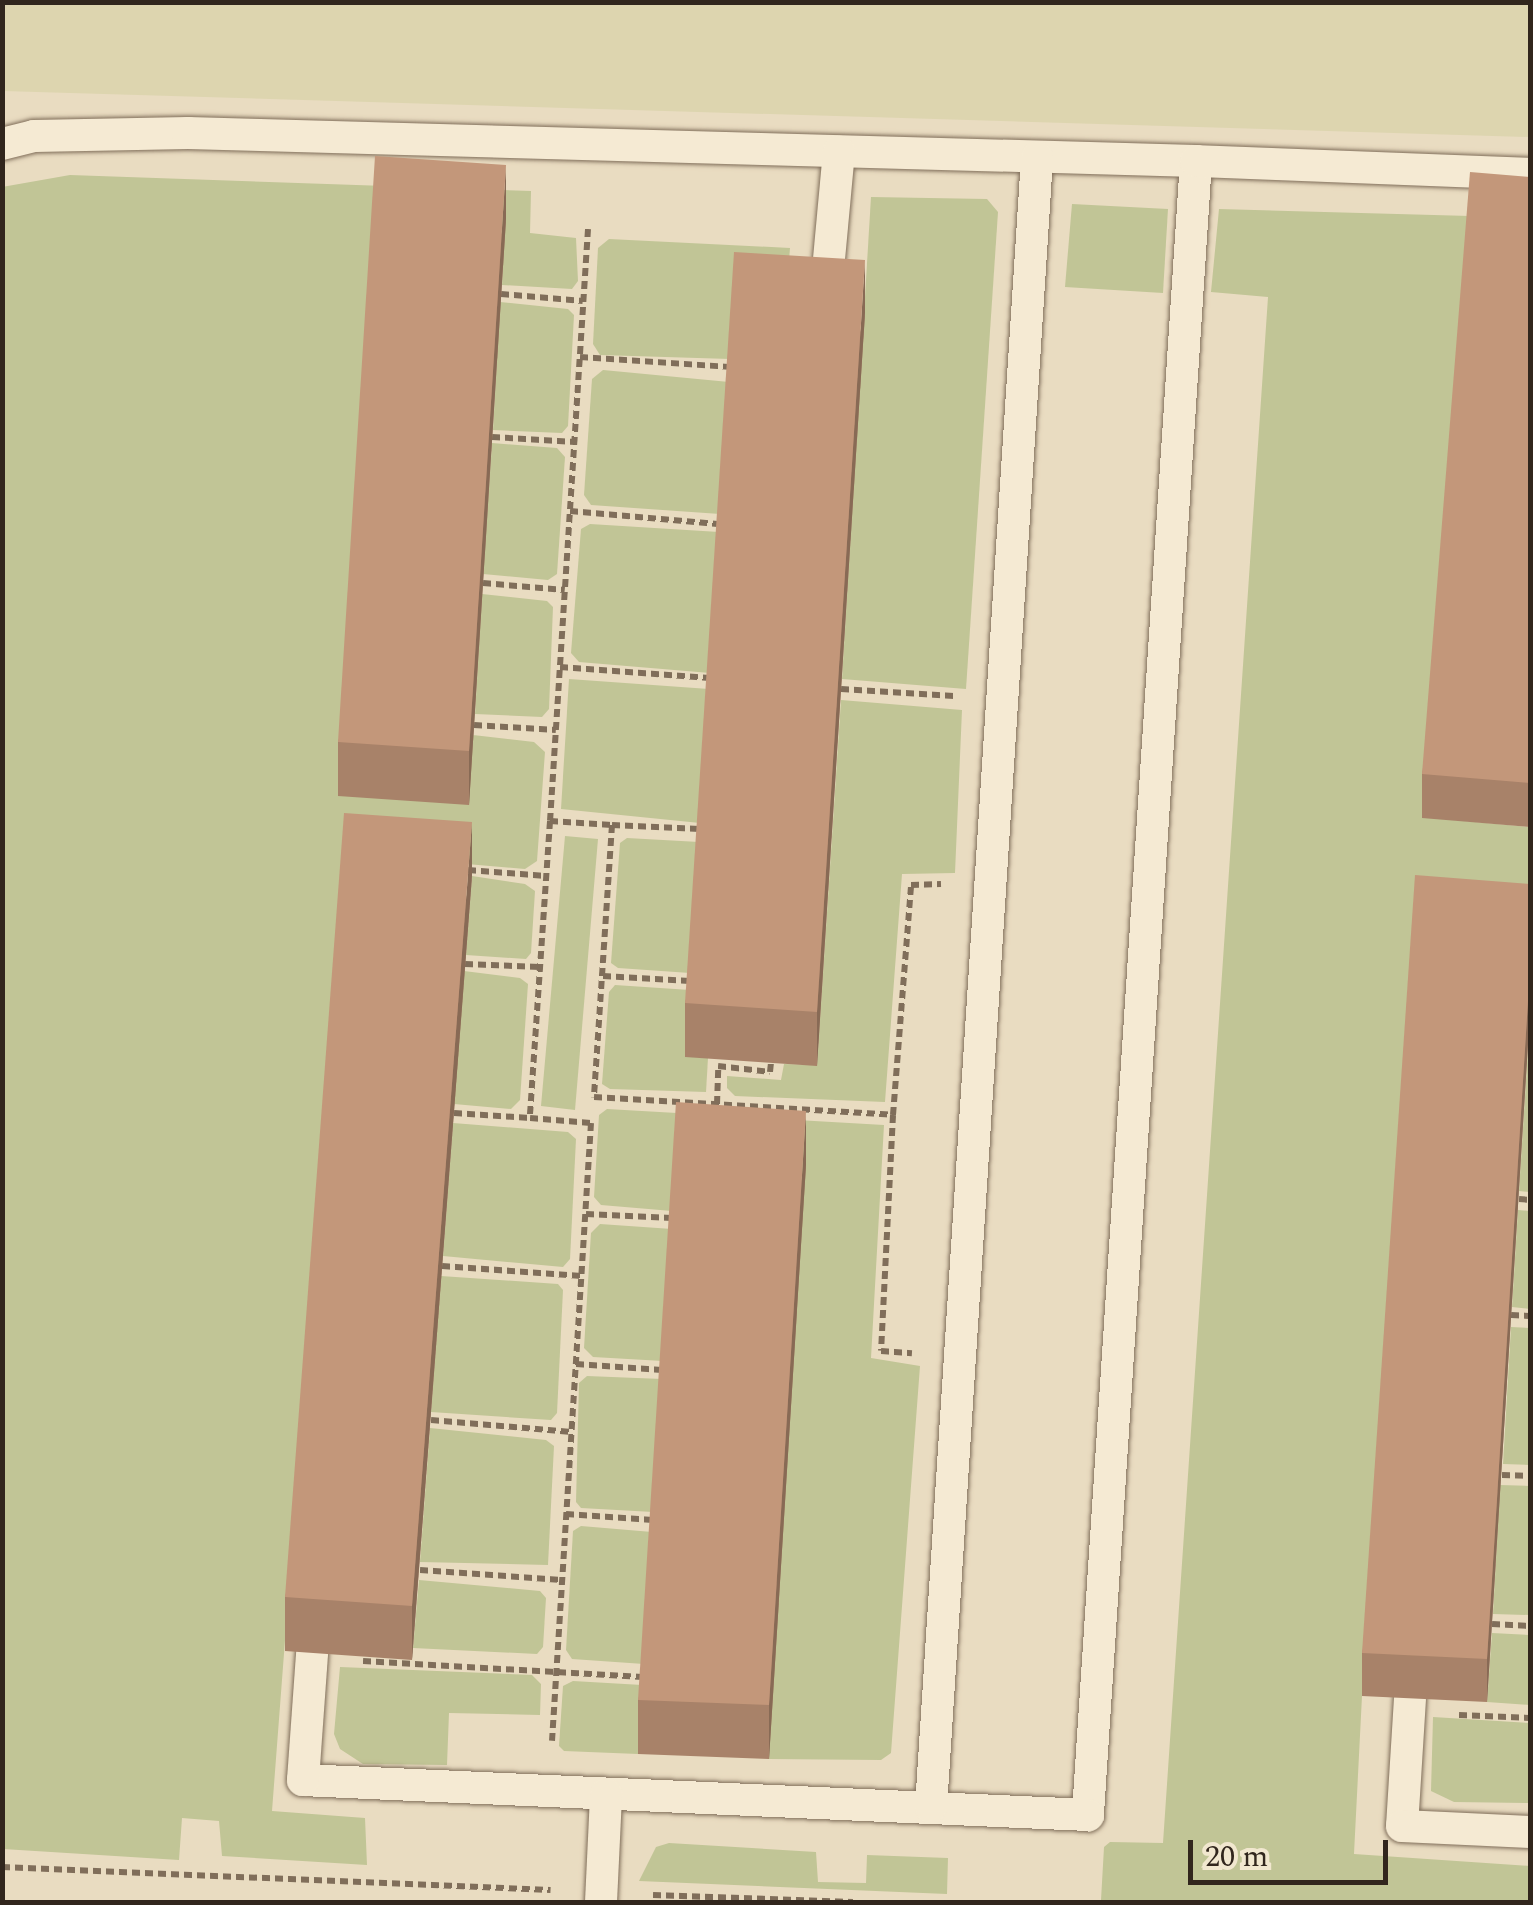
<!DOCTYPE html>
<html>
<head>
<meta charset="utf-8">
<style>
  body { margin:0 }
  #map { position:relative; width:1533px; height:1905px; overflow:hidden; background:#e9dcc1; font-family:Spectral,serif }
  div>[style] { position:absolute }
  .farmland>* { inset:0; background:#ddd5af }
  .green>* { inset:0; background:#c1c596 }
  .path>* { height:6px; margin-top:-3px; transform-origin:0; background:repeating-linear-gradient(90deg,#806e5a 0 8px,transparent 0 13px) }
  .roads { filter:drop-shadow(0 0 2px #806e5a) drop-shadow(0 0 2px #806e5a) }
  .lane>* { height:32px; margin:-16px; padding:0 16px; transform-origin:16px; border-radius:16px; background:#f5ead3 }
  .wall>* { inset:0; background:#a88269 }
  .shaded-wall>* { inset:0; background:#886a55 }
  .building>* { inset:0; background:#c3977a }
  span { translate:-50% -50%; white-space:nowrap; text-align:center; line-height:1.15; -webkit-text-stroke:10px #f1e7cf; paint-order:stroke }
  .frame { position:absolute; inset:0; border:5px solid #31261d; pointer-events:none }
  .scale { position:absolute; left:1188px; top:1840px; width:200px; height:45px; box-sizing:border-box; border:5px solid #31261d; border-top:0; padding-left:12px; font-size:30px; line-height:35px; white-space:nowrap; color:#31261d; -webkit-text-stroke:8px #f1e7cf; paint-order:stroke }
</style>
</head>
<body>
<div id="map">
  <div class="farmland">
    <div style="clip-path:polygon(3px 2px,1530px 3px,1530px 137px,3px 91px)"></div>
  </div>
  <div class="green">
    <div style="clip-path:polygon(70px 175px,531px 191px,530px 233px,576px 238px,578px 281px,572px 289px,502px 285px,505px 219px,469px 804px,473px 735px,534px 742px,545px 752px,537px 861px,525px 869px,432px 861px,344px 867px,272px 1811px,365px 1818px,367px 1865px,222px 1856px,219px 1821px,182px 1818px,179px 1860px,3px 1849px,2px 187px)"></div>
    <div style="clip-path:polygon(871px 197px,987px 199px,998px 212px,966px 689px,842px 679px)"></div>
    <div style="clip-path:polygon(1072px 204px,1168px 209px,1163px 293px,1065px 287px)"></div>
    <div style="clip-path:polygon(1219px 209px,1470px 216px,1422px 817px,1530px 827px,1530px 909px,1362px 1696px,1354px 1854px,1530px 1866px,1530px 1902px,1101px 1900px,1104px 1847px,1110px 1842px,1163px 1843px,1268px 297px,1211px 292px)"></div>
    <div style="clip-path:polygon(609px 239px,790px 248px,785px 309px,730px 359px,600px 355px,593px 344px,598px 248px)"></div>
    <div style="clip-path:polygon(500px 302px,568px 309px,574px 315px,568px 426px,562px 433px,493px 430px)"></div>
    <div style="clip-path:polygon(603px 370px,729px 382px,720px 514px,591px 505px,584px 495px,592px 379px)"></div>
    <div style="clip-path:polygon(492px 443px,557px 448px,565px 457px,557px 574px,548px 580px,483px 574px)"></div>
    <div style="clip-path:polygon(590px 524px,719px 532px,710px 673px,579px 662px,571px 653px,581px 529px)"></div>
    <div style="clip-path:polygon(482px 594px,547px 601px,553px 607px,549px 709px,542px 717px,475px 714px)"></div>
    <div style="clip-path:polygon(569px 679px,709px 689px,700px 823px,561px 809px)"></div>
    <div style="clip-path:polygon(841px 700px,962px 710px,955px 873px,902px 874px,885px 1102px,735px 1096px,727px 1088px,727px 1076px,781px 1080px,784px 1064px,817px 1065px)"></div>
    <div style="clip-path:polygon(565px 836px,598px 839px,575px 1110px,541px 1106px)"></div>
    <div style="clip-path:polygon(627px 838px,699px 842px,690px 973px,618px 968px,611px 963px,620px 843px)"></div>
    <div style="clip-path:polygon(472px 876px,525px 884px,535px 891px,531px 953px,526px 959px,466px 955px)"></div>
    <div style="clip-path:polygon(464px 971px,520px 978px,528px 984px,520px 1100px,511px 1109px,454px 1104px)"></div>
    <div style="clip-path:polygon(615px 985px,690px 990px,708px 1058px,706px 1092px,610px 1089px,602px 1084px,609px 992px)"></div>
    <div style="clip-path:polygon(1530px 1018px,1530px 1192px,1519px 1191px)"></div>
    <div style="clip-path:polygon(607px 1109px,884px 1125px,871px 1358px,920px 1366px,891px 1753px,881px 1760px,769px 1759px,672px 1211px,601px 1205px,594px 1197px,599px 1115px)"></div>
    <div style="clip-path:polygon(453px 1123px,568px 1132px,576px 1139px,570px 1259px,563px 1267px,443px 1256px)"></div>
    <div style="clip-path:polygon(1518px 1210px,1530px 1211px,1530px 1309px,1512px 1307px)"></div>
    <div style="clip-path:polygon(600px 1224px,672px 1229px,663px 1361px,593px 1357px,584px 1348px,591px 1233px)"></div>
    <div style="clip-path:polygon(441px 1276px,558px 1284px,563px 1290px,557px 1413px,551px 1420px,431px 1412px)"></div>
    <div style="clip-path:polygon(1511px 1327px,1530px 1328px,1530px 1465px,1503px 1464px)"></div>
    <div style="clip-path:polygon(587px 1376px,662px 1379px,653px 1512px,581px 1508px,576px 1502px,579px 1383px)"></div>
    <div style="clip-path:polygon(430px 1428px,546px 1440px,554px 1446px,548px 1565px,420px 1562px)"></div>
    <div style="clip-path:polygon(1500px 1485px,1530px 1486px,1530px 1615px,1493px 1614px)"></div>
    <div style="clip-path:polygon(581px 1526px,652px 1532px,644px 1664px,572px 1659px,566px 1650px,573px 1531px)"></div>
    <div style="clip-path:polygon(419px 1580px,540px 1591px,546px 1598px,543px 1647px,537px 1654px,413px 1648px)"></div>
    <div style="clip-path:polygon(1492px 1633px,1530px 1635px,1530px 1705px,1487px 1702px)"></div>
    <div style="clip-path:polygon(340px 1667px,532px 1675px,541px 1684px,540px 1715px,449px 1713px,447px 1765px,363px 1764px,340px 1749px,334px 1734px)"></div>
    <div style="clip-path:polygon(573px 1681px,642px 1685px,638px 1754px,564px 1751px,559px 1746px,563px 1686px)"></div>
    <div style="clip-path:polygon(1433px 1717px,1530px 1723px,1530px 1803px,1454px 1802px,1431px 1791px)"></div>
    <div style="clip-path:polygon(669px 1843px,816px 1852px,818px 1882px,866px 1883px,867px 1855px,948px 1858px,947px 1894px,639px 1881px,656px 1847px)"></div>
  </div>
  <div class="path">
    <div style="left:588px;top:229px;width:593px;rotate:93.67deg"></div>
    <div style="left:550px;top:821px;width:62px;rotate:3.7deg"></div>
    <div style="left:612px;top:825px;width:273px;rotate:93.8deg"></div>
    <div style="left:594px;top:1097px;width:300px;rotate:3.4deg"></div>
    <div style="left:893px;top:1115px;width:231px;rotate:-85.5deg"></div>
    <div style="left:911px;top:885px;width:30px;rotate:-2deg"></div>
    <div style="left:501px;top:294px;width:82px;rotate:4.9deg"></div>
    <div style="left:580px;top:357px;width:149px;rotate:3.8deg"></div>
    <div style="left:492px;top:437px;width:83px;rotate:3.4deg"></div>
    <div style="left:570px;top:511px;width:151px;rotate:5deg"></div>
    <div style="left:483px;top:583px;width:82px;rotate:4.9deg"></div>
    <div style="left:560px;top:667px;width:150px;rotate:4.2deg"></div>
    <div style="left:841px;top:689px;width:113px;rotate:3.5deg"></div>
    <div style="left:474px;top:725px;width:82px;rotate:3.5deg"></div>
    <div style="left:550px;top:821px;width:298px;rotate:93.9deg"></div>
    <div style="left:530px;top:1118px;width:61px;rotate:4.7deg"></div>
    <div style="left:591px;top:1123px;width:619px;rotate:93.61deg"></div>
    <div style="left:612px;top:825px;width:88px;rotate:2.6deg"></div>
    <div style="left:468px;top:870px;width:78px;rotate:4.4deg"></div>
    <div style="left:465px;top:964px;width:75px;rotate:2.3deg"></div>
    <div style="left:603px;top:976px;width:87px;rotate:3.3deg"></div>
    <div style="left:717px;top:1104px;width:38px;rotate:-88deg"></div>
    <div style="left:718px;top:1066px;width:52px;rotate:6.6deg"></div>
    <div style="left:770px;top:1072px;width:9px;rotate:-84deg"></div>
    <div style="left:454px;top:1113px;width:76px;rotate:3.8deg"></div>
    <div style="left:893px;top:1115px;width:236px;rotate:92.9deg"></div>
    <div style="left:881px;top:1351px;width:31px;rotate:4deg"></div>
    <div style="left:1519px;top:1199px;width:11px;rotate:5deg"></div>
    <div style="left:586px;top:1214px;width:86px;rotate:2.7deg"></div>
    <div style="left:442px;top:1266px;width:140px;rotate:4.1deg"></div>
    <div style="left:1511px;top:1315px;width:19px;rotate:3deg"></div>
    <div style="left:576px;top:1364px;width:86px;rotate:4deg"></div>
    <div style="left:431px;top:1420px;width:141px;rotate:4.9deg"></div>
    <div style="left:1502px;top:1475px;width:28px;rotate:2deg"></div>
    <div style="left:566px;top:1514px;width:87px;rotate:3.9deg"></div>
    <div style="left:420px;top:1570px;width:142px;rotate:4deg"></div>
    <div style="left:1492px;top:1624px;width:38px;rotate:3deg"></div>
    <div style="left:363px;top:1661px;width:280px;rotate:3.3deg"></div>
    <div style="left:1459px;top:1715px;width:71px;rotate:2.4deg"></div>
    <div style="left:2px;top:1867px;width:549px;rotate:2.4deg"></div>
    <div style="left:653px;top:1895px;width:200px;rotate:2deg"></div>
  </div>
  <div class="roads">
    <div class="lane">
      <div style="left:2px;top:144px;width:33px;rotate:-14deg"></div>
      <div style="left:34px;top:136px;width:154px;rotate:-1.1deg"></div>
      <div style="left:188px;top:133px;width:1008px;rotate:1.59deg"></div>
      <div style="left:1196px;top:161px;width:1658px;rotate:93.74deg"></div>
      <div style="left:1088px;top:1815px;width:786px;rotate:-177.45deg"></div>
      <div style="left:303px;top:1780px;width:127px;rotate:-85.9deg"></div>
      <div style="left:1196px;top:161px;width:334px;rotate:2.2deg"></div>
      <div style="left:825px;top:302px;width:151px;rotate:-84.7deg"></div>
      <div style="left:1410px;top:1699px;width:127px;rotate:93.6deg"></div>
      <div style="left:1402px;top:1826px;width:128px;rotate:2.7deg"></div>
      <div style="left:931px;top:1807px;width:1653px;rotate:-86.32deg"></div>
      <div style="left:601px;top:1902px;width:108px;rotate:-87.3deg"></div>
    </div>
  </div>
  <div class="wall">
    <div style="clip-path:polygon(1530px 177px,1530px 827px,1422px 818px,1422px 774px)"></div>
    <div style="clip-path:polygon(506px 219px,469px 805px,338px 796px,338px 742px)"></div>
    <div style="clip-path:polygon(865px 313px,817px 1066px,685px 1057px,685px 1003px)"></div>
    <div style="clip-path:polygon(472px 876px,412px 1660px,285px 1651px,285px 1597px)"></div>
    <div style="clip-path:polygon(1530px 884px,1530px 1012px,1487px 1702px,1362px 1696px,1362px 1653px)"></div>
    <div style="clip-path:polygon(806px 1165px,769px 1759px,638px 1754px,638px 1700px)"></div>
  </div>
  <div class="shaded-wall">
    <div style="clip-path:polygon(506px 165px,506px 219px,469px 805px,469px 751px)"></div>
    <div style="clip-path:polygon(865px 260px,865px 313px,817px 1066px,817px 1012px)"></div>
    <div style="clip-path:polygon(472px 822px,472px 876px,412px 1660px,412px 1606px)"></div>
    <div style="clip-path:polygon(1530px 969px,1530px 1012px,1487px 1702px,1487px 1659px)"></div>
    <div style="clip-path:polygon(806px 1111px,806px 1165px,769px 1759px,769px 1705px)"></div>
  </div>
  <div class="building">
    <div style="clip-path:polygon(375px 156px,506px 165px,469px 751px,338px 742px)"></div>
    <div style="clip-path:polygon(1470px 172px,1530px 177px,1530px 783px,1422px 774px)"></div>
    <div style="clip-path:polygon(734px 252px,865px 260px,817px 1012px,685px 1003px)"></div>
    <div style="clip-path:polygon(344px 813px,472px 822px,412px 1606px,285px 1597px)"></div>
    <div style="clip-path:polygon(1415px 875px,1530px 884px,1530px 969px,1487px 1659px,1362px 1653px)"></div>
    <div style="clip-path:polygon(676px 1102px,806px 1111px,769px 1705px,638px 1700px)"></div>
  </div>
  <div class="frame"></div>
  <div class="scale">20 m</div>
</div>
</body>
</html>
